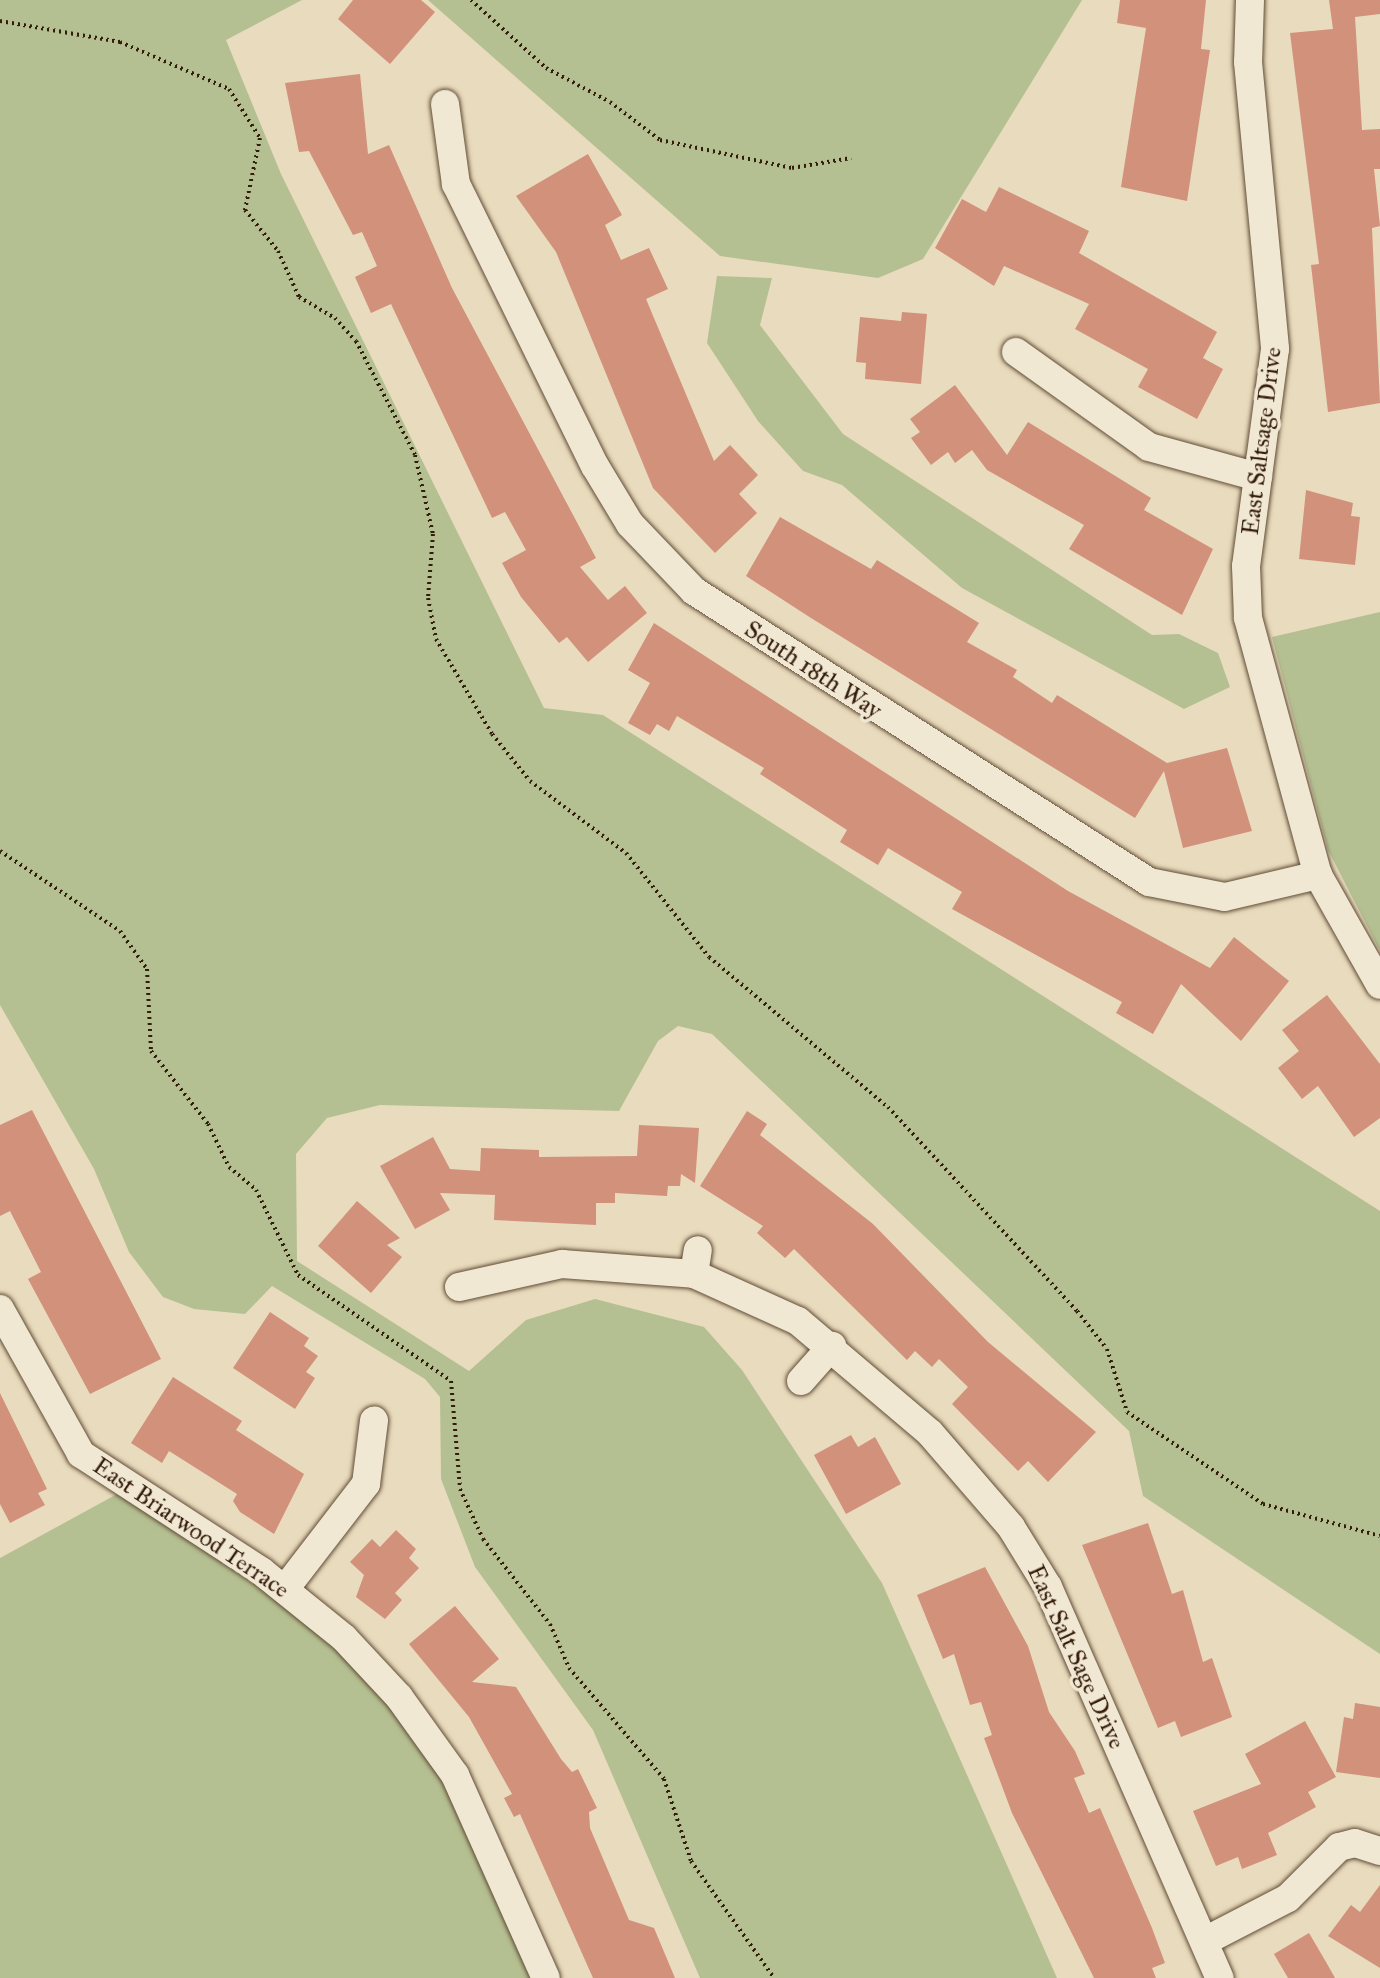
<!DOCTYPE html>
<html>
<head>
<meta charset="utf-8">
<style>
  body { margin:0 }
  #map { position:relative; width:1380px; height:1978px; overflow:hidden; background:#e9dbbd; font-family:"IM FELL Great Primer",serif }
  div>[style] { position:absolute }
  .green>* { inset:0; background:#b5c092 }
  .building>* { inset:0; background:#d1917b }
  .path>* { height:4px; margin-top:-2px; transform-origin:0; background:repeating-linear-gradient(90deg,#331c09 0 2px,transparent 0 6px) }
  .roads { filter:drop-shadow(0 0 2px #604c36) drop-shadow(0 0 2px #604c36) }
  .minor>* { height:28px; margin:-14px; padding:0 14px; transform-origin:14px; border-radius:14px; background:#f1e8d4 }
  span { translate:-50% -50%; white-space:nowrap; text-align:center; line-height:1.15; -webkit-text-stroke:7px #f1e8d4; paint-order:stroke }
  .street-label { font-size:24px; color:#331c09 }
</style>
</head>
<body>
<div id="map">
  <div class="green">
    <div style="clip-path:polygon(0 0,302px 0,226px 40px,281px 174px,544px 708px,603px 715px,1380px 1211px,1380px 1654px,1143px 1496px,1129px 1431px,712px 1034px,678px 1026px,658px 1041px,619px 1111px,380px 1105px,327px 1118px,296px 1154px,297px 1261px,469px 1371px,526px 1320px,595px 1299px,704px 1327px,742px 1370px,882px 1583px,1057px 1978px,700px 1978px,593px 1730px,475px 1567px,441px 1479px,440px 1397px,425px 1379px,272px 1286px,245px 1314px,194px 1309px,163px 1297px,129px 1252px,94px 1169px,0 1005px)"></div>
    <div style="clip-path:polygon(428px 0,1082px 0,923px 259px,878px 278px,720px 256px)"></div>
    <div style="clip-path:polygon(717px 276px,772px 278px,760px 325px,843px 434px,1152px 635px,1179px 634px,1218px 653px,1230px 687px,1184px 709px,962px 588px,842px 485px,803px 471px,758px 421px,707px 343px)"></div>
    <div style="clip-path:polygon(1380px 612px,1380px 951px,1328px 850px,1272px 637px)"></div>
    <div style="clip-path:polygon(130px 1487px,261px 1571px,399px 1697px,546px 1978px,0 1978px,0 1558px)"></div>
  </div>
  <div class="building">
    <div style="clip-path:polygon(353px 0,421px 0,435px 12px,390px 64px,338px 19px)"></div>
    <div style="clip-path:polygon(1120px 0,1206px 0,1201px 49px,1210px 50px,1187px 201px,1121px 187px,1146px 28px,1117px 23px)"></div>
    <div style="clip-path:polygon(1329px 0,1380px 0,1380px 14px,1355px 17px,1362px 130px,1380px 129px,1380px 169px,1374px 169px,1380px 226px,1372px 228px,1380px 403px,1328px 412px,1311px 265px,1319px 264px,1290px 33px,1333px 29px)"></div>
    <div style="clip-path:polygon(360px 74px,368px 154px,389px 145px,452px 288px,596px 558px,580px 567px,608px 600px,625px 586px,647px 613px,588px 662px,567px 637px,559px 643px,521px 597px,502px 563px,526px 550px,505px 512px,492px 518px,391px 304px,371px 313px,355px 277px,377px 266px,362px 232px,353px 235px,309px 151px,299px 152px,285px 83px)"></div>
    <div style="clip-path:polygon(588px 154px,622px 215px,605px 225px,621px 260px,649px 248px,668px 289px,646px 299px,714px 461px,730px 445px,758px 475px,739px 494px,757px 513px,715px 553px,653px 488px,556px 252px,516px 196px)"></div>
    <div style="clip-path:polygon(999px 187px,1089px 231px,1079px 253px,1217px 332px,1203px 358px,1223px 369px,1197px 419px,1138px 387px,1148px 369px,1075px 329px,1089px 304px,1004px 266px,994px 286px,935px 248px,962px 199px,986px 212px)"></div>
    <div style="clip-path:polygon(902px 312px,927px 314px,921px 384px,865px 379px,866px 363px,856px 362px,860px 317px,901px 321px)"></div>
    <div style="clip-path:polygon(955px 385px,1007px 455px,1028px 422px,1151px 498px,1144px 510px,1213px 549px,1182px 615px,1069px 549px,1084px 525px,987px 470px,972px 450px,955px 463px,948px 452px,931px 465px,911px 438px,920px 432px,910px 419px)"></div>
    <div style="clip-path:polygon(1306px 490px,1353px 503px,1351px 516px,1360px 517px,1355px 565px,1299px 559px)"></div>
    <div style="clip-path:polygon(780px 517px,871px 569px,877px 560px,979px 623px,967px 642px,1017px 670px,1013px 677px,1052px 703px,1057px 695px,1167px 763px,1227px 748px,1252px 831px,1183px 848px,1164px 771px,1135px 818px,811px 618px,746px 576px)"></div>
    <div style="clip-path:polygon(654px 623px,1068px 891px,1210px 968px,1234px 937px,1289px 981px,1241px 1041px,1181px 984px,1153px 1034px,1116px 1013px,1122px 1002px,952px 909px,962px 892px,888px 848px,878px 865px,840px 842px,847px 830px,760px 774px,764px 768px,677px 716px,669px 731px,657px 724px,650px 735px,628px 723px,650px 683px,628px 670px)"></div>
    <div style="clip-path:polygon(1327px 995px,1380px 1064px,1380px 1118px,1354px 1137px,1318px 1086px,1302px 1099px,1278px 1068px,1299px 1051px,1282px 1030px)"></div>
    <div style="clip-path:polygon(32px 1110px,161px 1359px,90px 1394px,28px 1279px,41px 1272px,10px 1211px,0 1216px,0 1125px)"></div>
    <div style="clip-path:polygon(747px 1111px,767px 1124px,760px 1135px,873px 1224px,988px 1342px,1096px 1432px,1048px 1482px,1028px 1461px,1018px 1471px,952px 1404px,968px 1387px,939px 1359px,932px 1367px,915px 1351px,907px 1360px,794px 1249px,785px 1258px,757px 1233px,763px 1226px,700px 1186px)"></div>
    <div style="clip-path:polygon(639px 1125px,699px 1128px,695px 1183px,681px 1174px,680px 1186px,668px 1186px,667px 1196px,615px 1193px,615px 1203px,596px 1203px,596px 1225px,494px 1220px,495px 1195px,440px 1193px,450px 1210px,415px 1229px,380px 1166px,433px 1137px,450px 1169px,480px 1171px,481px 1148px,539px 1150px,539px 1157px,637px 1156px)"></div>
    <div style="clip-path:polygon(357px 1201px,400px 1238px,387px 1245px,402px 1257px,371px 1293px,318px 1246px)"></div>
    <div style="clip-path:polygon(270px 1312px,309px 1338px,304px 1346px,318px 1356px,306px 1372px,315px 1378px,295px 1409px,233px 1368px)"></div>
    <div style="clip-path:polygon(173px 1377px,242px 1421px,236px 1430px,304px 1474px,274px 1534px,240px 1512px,233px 1501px,237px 1494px,169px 1451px,162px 1463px,131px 1443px)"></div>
    <div style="clip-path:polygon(0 1393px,47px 1489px,38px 1493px,45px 1505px,10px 1523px,0 1504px)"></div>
    <div style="clip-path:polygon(851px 1435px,858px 1447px,875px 1437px,901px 1484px,846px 1514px,814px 1455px)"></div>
    <div style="clip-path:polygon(1148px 1523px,1172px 1594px,1183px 1590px,1203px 1662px,1212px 1658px,1232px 1717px,1181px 1737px,1175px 1721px,1158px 1728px,1082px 1545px)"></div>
    <div style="clip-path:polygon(396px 1530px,416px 1549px,409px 1558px,419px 1568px,395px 1593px,402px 1600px,385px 1619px,356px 1597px,364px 1575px,350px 1562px,372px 1539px,380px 1547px)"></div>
    <div style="clip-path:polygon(985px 1567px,1028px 1646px,1049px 1712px,1075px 1751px,1085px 1774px,1074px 1778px,1089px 1813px,1100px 1808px,1152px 1928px,1165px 1963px,1152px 1968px,1156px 1978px,1094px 1978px,1012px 1813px,984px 1738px,992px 1735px,981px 1702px,970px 1705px,954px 1654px,943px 1659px,917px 1595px)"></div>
    <div style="clip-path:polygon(455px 1606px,499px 1659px,472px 1682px,516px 1687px,561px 1759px,572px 1772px,578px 1769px,597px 1808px,589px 1812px,590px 1828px,629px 1920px,654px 1928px,675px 1978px,593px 1978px,520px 1814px,514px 1817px,504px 1798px,512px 1794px,469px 1717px,409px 1644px)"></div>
    <div style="clip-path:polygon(1355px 1703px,1380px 1707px,1380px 1778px,1336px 1772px,1344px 1717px,1353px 1719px)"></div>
    <div style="clip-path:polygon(1305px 1721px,1336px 1777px,1308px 1792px,1316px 1807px,1268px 1833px,1277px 1855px,1242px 1869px,1238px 1857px,1216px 1866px,1193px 1811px,1261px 1784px,1245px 1754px)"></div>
    <div style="clip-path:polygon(1380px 1885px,1380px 1968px,1328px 1936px,1351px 1905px,1360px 1912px)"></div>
    <div style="clip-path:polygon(1309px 1933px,1326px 1962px,1335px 1978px,1288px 1978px,1274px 1954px)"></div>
  </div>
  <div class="path">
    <div style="left:471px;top:0;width:101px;rotate:42.2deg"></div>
    <div style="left:546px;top:68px;width:72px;rotate:28deg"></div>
    <div style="left:610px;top:102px;width:63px;rotate:37.2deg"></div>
    <div style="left:660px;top:140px;width:135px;rotate:12deg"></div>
    <div style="left:792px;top:168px;width:60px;rotate:-9.6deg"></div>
    <div style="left:0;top:21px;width:122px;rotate:9.9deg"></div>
    <div style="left:120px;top:42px;width:119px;rotate:23.3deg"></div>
    <div style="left:229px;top:89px;width:58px;rotate:57.7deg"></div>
    <div style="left:260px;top:138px;width:74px;rotate:101.8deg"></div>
    <div style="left:245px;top:210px;width:53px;rotate:51.2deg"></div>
    <div style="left:278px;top:251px;width:51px;rotate:65.5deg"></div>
    <div style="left:299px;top:297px;width:42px;rotate:30.3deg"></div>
    <div style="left:335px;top:318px;width:31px;rotate:48deg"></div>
    <div style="left:356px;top:341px;width:128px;rotate:62.6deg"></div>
    <div style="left:415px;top:455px;width:81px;rotate:77.2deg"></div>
    <div style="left:433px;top:534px;width:64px;rotate:94.5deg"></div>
    <div style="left:428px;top:598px;width:42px;rotate:79deg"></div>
    <div style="left:436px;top:639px;width:110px;rotate:59.5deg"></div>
    <div style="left:492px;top:734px;width:60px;rotate:51deg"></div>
    <div style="left:530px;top:781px;width:120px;rotate:36.9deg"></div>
    <div style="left:626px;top:853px;width:133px;rotate:51.4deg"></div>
    <div style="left:709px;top:957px;width:234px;rotate:40deg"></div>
    <div style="left:888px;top:1107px;width:278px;rotate:47.2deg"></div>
    <div style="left:1077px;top:1311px;width:48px;rotate:51.7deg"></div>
    <div style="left:1107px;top:1349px;width:66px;rotate:72.4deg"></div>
    <div style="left:1127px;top:1412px;width:164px;rotate:34.1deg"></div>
    <div style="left:1263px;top:1504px;width:121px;rotate:15.3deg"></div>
    <div style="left:0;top:851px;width:144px;rotate:33.7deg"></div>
    <div style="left:120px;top:931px;width:47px;rotate:54.6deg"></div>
    <div style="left:147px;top:969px;width:82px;rotate:87.2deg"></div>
    <div style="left:151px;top:1051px;width:93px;rotate:52deg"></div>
    <div style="left:208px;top:1124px;width:48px;rotate:64deg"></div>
    <div style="left:229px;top:1167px;width:35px;rotate:40deg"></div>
    <div style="left:256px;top:1190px;width:95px;rotate:63.7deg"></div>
    <div style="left:298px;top:1275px;width:186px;rotate:34.7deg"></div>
    <div style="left:451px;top:1381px;width:108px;rotate:85.2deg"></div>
    <div style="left:460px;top:1489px;width:55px;rotate:65.3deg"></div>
    <div style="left:483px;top:1539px;width:108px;rotate:51.8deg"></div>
    <div style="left:550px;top:1624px;width:48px;rotate:66.6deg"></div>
    <div style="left:569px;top:1668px;width:146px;rotate:49.4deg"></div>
    <div style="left:664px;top:1779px;width:86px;rotate:71.8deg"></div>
    <div style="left:691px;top:1861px;width:143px;rotate:54.6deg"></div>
  </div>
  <div class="roads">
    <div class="minor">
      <div style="left:1250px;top:0;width:62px;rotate:91.8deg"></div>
      <div style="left:1248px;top:62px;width:288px;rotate:84.6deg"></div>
      <div style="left:1275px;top:349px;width:219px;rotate:97.6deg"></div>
      <div style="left:1246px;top:566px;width:52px;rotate:87.8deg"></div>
      <div style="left:1248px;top:618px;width:266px;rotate:74.8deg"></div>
      <div style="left:1318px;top:875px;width:126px;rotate:60.6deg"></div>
      <div style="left:445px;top:104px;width:81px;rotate:82.2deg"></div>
      <div style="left:456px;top:184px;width:314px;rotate:63.8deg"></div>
      <div style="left:595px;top:466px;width:68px;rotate:58.9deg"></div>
      <div style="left:630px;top:524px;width:93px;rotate:46.3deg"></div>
      <div style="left:694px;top:591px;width:540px;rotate:32.6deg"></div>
      <div style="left:1149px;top:882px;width:77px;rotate:11.2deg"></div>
      <div style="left:1225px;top:897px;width:96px;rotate:-13.3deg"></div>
      <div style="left:1016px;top:352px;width:163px;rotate:35.5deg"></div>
      <div style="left:1149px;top:447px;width:113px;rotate:15.4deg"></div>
      <div style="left:694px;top:1274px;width:24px;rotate:-81deg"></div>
      <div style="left:459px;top:1287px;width:106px;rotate:-12.6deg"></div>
      <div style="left:562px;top:1264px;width:132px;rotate:4.3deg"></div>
      <div style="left:694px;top:1274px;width:114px;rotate:24.3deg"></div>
      <div style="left:798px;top:1321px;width:173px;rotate:40.3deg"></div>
      <div style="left:930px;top:1433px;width:124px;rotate:49.2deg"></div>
      <div style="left:1011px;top:1527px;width:70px;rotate:58.3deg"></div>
      <div style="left:1048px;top:1587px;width:427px;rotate:66.3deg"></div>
      <div style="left:0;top:1309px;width:166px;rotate:60.8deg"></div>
      <div style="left:81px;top:1454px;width:215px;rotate:33deg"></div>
      <div style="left:261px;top:1571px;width:107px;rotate:38.9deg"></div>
      <div style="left:344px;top:1638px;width:81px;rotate:47deg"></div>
      <div style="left:399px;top:1697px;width:96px;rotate:54.3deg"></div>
      <div style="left:455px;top:1775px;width:222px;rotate:65.9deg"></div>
      <div style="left:801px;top:1381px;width:47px;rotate:-48.5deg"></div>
      <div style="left:285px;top:1589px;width:133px;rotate:-52.4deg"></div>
      <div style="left:366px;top:1484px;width:64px;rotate:-82.8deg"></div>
      <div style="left:1205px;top:1941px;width:93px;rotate:-27.4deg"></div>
      <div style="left:1288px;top:1898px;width:72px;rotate:-45deg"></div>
      <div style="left:1339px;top:1847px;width:16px;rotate:-14deg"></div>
      <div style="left:1355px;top:1843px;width:26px;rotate:18deg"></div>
    </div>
  </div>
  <div class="street-label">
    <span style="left:1262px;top:441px;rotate:-83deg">East Saltsage Drive</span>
    <span style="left:813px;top:670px;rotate:33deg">South 18th Way</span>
    <span style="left:191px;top:1528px;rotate:34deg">East Briarwood Terrace</span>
    <span style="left:1076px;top:1657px;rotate:65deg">East Salt Sage Drive</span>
  </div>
</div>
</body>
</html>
